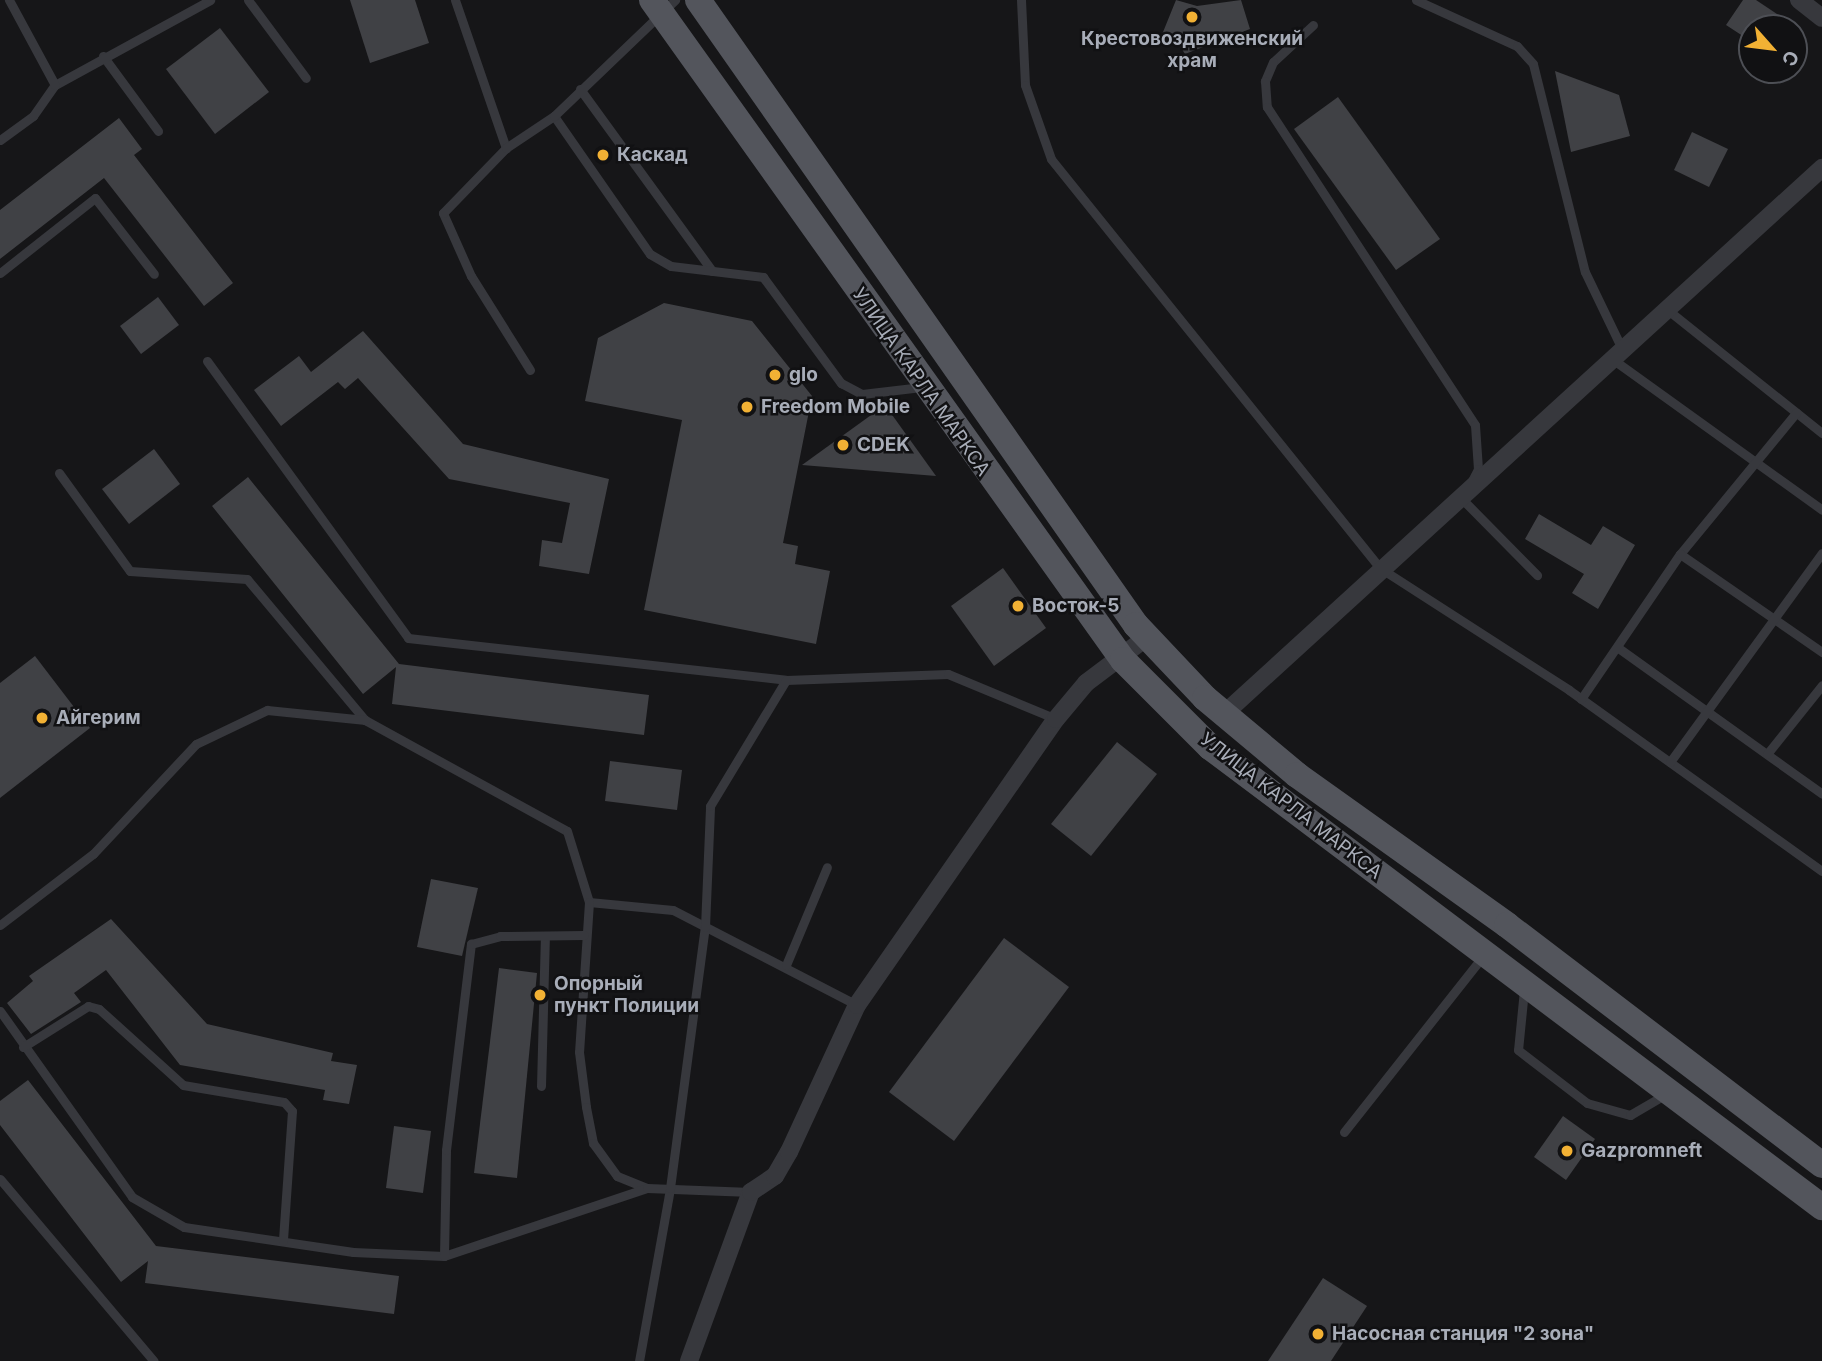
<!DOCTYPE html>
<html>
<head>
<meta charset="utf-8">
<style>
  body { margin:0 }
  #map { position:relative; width:1822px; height:1361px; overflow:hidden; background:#161618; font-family:Inter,sans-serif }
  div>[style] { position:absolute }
  .building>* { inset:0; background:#404145 }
  .lane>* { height:9px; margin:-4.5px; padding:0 4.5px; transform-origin:4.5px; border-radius:4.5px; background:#37383d }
  .street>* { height:18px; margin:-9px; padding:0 9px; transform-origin:9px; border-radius:9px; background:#37383d }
  .primary>* { height:26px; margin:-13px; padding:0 13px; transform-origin:13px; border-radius:13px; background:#53555c }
  .dots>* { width:19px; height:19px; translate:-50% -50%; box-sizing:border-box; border:4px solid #111113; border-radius:50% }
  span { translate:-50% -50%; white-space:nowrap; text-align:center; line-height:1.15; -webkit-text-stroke:5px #111113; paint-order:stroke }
  .poi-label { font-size:19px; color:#a8adb8; font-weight:700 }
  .left { translate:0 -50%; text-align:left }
  .street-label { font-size:19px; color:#a8adb8 }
  .north { position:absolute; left:1738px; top:14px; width:70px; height:70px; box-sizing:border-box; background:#111113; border:2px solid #4d4f55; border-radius:50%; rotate:118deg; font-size:19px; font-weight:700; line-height:28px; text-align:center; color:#a8adb8 }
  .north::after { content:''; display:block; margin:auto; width:24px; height:32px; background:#f2b134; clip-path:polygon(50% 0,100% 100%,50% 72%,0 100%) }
</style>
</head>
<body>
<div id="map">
  <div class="building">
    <div style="clip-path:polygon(350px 0,415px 0,429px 43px,370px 63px)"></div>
    <div style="clip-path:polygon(1176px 0,1197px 6px,1241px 0,1250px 29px,1185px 54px,1176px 40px,1161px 37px)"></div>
    <div style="clip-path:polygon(1743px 0,1756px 0,1780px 16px,1772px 28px,1752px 28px,1752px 42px,1726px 25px)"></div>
    <div style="clip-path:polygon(220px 28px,269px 92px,215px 134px,166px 69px)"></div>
    <div style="clip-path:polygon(1555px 71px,1619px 95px,1630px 136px,1571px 152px)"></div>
    <div style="clip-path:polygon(1338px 97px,1440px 239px,1396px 270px,1294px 129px)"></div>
    <div style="clip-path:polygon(119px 118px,142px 149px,134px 155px,233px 283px,204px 306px,104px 178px,0 259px,0 210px)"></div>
    <div style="clip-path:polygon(1692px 132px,1728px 149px,1709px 187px,1674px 170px)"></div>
    <div style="clip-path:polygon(158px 297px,179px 325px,141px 354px,120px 326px)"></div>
    <div style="clip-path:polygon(664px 303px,752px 321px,812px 396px,783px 543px,798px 546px,795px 564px,830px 571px,816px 644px,644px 610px,682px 420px,585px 401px,598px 338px)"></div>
    <div style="clip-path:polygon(363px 331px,463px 444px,609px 479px,589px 574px,539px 566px,542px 540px,562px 543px,570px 503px,449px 479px,358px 378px,345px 389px,338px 382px,281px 426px,254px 390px,299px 356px,311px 372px)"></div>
    <div style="clip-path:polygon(885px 405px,936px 476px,802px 465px)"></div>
    <div style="clip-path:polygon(154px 449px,180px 484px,129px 524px,102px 489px)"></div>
    <div style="clip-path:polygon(248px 477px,399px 664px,649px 695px,644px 735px,392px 704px,396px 667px,363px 694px,212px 506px)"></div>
    <div style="clip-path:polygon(1539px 514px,1591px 545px,1603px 526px,1635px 545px,1598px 609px,1572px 593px,1584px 574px,1525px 539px)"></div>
    <div style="clip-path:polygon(1003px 568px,1046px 628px,994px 666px,951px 606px)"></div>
    <div style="clip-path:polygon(35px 656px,90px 728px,0 798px,0 683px)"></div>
    <div style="clip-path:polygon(1117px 742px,1157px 774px,1091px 856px,1051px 824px)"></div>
    <div style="clip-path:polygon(610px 761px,682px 770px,677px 810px,605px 801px)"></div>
    <div style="clip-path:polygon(431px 879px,478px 888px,462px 956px,417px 947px)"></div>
    <div style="clip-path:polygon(111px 919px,207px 1024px,333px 1053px,331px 1061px,357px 1065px,349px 1104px,323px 1100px,325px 1090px,180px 1065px,106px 970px,74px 993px,81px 1002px,31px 1034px,7px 1003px,33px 981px,29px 976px)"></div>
    <div style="clip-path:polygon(1004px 938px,1069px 987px,954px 1141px,889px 1092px)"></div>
    <div style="clip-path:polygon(499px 968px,537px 973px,517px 1178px,474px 1173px)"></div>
    <div style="clip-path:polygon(28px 1080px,156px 1246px,399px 1276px,394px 1314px,145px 1283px,148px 1261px,121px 1282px,0 1125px,0 1101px)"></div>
    <div style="clip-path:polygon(1563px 1116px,1595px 1139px,1566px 1180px,1534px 1157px)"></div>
    <div style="clip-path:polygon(394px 1126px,431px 1131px,423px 1193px,386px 1188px)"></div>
    <div style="clip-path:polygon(1323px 1278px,1367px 1306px,1331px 1361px,1268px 1361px)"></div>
  </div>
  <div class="lane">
    <div style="left:248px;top:0;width:97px;rotate:53.4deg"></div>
    <div style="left:455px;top:0;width:157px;rotate:71deg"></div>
    <div style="left:1021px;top:0;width:85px;rotate:87.3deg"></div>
    <div style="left:1025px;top:85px;width:78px;rotate:70.6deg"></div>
    <div style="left:1051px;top:159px;width:525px;rotate:51.19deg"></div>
    <div style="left:1380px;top:568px;width:225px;rotate:32.8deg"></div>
    <div style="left:1569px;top:690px;width:311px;rotate:35.6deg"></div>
    <div style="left:1416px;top:0;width:111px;rotate:24.5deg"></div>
    <div style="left:1517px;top:46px;width:24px;rotate:48deg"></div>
    <div style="left:1533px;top:64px;width:214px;rotate:76deg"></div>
    <div style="left:1585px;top:272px;width:88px;rotate:64.3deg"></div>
    <div style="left:1313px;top:25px;width:54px;rotate:137.2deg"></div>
    <div style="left:1273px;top:62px;width:21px;rotate:113deg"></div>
    <div style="left:1265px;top:81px;width:26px;rotate:86deg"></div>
    <div style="left:1267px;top:107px;width:380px;rotate:56.8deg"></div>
    <div style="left:1475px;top:425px;width:44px;rotate:86.1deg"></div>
    <div style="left:1478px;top:469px;width:13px;rotate:117deg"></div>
    <div style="left:103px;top:56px;width:93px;rotate:53.7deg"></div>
    <div style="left:55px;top:85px;width:177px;rotate:-28.7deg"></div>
    <div style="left:580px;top:89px;width:225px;rotate:54deg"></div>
    <div style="left:554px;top:116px;width:168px;rotate:55.2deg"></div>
    <div style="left:650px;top:254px;width:24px;rotate:30deg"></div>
    <div style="left:671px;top:266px;width:93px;rotate:6.8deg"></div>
    <div style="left:763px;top:277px;width:132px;rotate:53.7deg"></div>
    <div style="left:841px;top:383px;width:24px;rotate:28deg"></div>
    <div style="left:862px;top:394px;width:60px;rotate:-6.7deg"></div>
    <div style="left:0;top:140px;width:41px;rotate:-36deg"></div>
    <div style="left:33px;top:116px;width:38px;rotate:-55deg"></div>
    <div style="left:55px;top:85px;width:97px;rotate:-118.4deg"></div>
    <div style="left:0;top:273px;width:121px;rotate:-38.3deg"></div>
    <div style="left:95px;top:198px;width:96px;rotate:52.2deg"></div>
    <div style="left:1669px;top:311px;width:196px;rotate:38.6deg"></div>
    <div style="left:207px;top:361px;width:342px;rotate:54deg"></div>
    <div style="left:408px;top:638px;width:380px;rotate:6.3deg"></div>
    <div style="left:786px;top:680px;width:162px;rotate:-2.1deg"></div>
    <div style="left:948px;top:674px;width:117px;rotate:22.6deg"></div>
    <div style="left:1615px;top:361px;width:255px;rotate:35.7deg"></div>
    <div style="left:530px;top:370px;width:111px;rotate:-122.1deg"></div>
    <div style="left:471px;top:276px;width:69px;rotate:-114deg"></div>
    <div style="left:443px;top:213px;width:91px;rotate:-45.9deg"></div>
    <div style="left:506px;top:148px;width:58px;rotate:-33.7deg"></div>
    <div style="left:554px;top:116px;width:168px;rotate:-43.8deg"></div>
    <div style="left:59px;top:473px;width:121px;rotate:54.1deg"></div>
    <div style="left:130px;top:571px;width:117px;rotate:3.9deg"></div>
    <div style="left:247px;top:579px;width:184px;rotate:50.1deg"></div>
    <div style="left:365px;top:720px;width:230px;rotate:28.8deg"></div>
    <div style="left:567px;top:831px;width:74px;rotate:72.8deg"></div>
    <div style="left:589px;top:902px;width:84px;rotate:5.4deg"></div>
    <div style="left:673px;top:910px;width:207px;rotate:27.3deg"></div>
    <div style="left:1462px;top:499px;width:107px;rotate:45.4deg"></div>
    <div style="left:1680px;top:554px;width:183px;rotate:-50.6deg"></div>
    <div style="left:1617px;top:647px;width:252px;rotate:35.6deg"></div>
    <div style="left:1581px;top:699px;width:176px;rotate:-55.7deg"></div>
    <div style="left:1680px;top:554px;width:173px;rotate:34.6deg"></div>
    <div style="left:1767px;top:754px;width:88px;rotate:-51.4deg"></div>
    <div style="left:1670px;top:762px;width:258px;rotate:-54deg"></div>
    <div style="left:589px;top:902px;width:150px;rotate:93.8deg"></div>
    <div style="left:579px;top:1052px;width:55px;rotate:82.7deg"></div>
    <div style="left:586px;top:1107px;width:37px;rotate:79deg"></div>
    <div style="left:593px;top:1143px;width:41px;rotate:54deg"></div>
    <div style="left:617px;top:1176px;width:32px;rotate:22deg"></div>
    <div style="left:0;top:925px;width:117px;rotate:-37.4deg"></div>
    <div style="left:93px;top:854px;width:151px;rotate:-46.9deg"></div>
    <div style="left:196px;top:744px;width:79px;rotate:-25.6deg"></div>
    <div style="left:267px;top:710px;width:99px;rotate:5.8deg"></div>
    <div style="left:786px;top:965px;width:106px;rotate:-67.3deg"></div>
    <div style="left:1524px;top:990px;width:60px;rotate:95.7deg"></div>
    <div style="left:1518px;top:1050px;width:87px;rotate:37.5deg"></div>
    <div style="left:1587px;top:1103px;width:45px;rotate:15.6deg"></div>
    <div style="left:1630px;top:1115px;width:42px;rotate:-30.3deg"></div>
    <div style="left:0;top:1011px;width:228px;rotate:54.6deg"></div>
    <div style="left:132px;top:1197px;width:60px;rotate:30deg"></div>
    <div style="left:184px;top:1227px;width:171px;rotate:8.4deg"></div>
    <div style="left:353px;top:1252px;width:91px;rotate:2.5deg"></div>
    <div style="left:444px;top:1256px;width:214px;rotate:-18.5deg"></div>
    <div style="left:647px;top:1188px;width:104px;rotate:2.2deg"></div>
    <div style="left:23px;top:1047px;width:77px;rotate:-32.2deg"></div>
    <div style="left:88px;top:1006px;width:11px;rotate:15deg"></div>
    <div style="left:99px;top:1009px;width:113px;rotate:42.1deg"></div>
    <div style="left:183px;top:1085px;width:102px;rotate:9.6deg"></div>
    <div style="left:284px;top:1102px;width:12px;rotate:48deg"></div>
    <div style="left:292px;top:1111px;width:130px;rotate:94deg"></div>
    <div style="left:541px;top:1086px;width:150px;rotate:-88.5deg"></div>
    <div style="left:1344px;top:1132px;width:224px;rotate:-51.7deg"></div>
    <div style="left:0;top:1179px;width:238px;rotate:49.8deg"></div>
    <div style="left:444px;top:1256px;width:106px;rotate:-88.9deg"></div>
    <div style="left:446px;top:1150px;width:208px;rotate:-83.1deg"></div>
    <div style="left:471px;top:944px;width:30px;rotate:-15deg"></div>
    <div style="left:500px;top:936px;width:84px;rotate:-0.7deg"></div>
    <div style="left:639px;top:1361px;width:176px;rotate:-79.8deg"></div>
    <div style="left:670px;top:1188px;width:263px;rotate:-82.4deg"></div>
    <div style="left:705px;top:927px;width:121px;rotate:-87.6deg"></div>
    <div style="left:710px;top:806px;width:147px;rotate:-58.9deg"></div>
  </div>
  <div class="street">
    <div style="left:1799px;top:0;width:29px;rotate:38deg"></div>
    <div style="left:1224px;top:714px;width:810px;rotate:-42.4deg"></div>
    <div style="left:689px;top:1361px;width:180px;rotate:-69.9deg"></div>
    <div style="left:751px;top:1192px;width:29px;rotate:-34deg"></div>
    <div style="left:775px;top:1176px;width:28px;rotate:-60deg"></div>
    <div style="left:789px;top:1152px;width:162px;rotate:-65.2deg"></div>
    <div style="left:857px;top:1005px;width:348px;rotate:-55.2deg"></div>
    <div style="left:1056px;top:719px;width:47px;rotate:-50.2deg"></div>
    <div style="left:1086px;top:683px;width:76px;rotate:-37deg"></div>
  </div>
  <div class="primary">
    <div style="left:652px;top:0;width:811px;rotate:54.49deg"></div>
    <div style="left:1123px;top:660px;width:123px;rotate:45deg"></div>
    <div style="left:1210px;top:747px;width:766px;rotate:36.93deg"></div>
    <div style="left:698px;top:0;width:763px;rotate:54.98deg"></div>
    <div style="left:1136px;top:625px;width:100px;rotate:46.6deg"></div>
    <div style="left:1205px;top:698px;width:120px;rotate:39.9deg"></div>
    <div style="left:1297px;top:775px;width:258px;rotate:35.5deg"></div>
    <div style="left:1507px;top:925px;width:396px;rotate:37.3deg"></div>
  </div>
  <div class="dots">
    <div style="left:1192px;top:17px;background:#f2b134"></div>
    <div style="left:603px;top:155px;background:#f2b134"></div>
    <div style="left:775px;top:375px;background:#f2b134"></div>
    <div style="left:747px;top:407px;background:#f2b134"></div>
    <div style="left:843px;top:445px;background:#f2b134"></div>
    <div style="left:1018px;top:606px;background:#f2b134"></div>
    <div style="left:42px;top:718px;background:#f2b134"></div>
    <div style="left:540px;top:995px;background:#f2b134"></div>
    <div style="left:1567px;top:1151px;background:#f2b134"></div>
    <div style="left:1318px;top:1334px;background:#f2b134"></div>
  </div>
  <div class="poi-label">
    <span style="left:1192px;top:50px">Крестовоздвиженский<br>храм</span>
    <span class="left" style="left:617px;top:155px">Каскад</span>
    <span class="left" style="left:789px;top:375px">glo</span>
    <span class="left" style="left:761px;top:407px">Freedom Mobile</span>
    <span class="left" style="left:857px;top:445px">CDEK</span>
    <span class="left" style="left:1032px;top:606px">Восток-5</span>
    <span class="left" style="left:56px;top:718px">Айгерим</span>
    <span class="left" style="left:554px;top:995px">Опорный<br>пункт Полиции</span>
    <span class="left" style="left:1581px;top:1151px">Gazpromneft</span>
    <span class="left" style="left:1332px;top:1334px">Насосная станция "2 зона"</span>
  </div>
  <div class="street-label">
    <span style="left:921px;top:382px;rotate:55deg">УЛИЦА КАРЛА МАРКСА</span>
    <span style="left:1291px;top:806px;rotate:38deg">УЛИЦА КАРЛА МАРКСА</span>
  </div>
  <div class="north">С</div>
</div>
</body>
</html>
